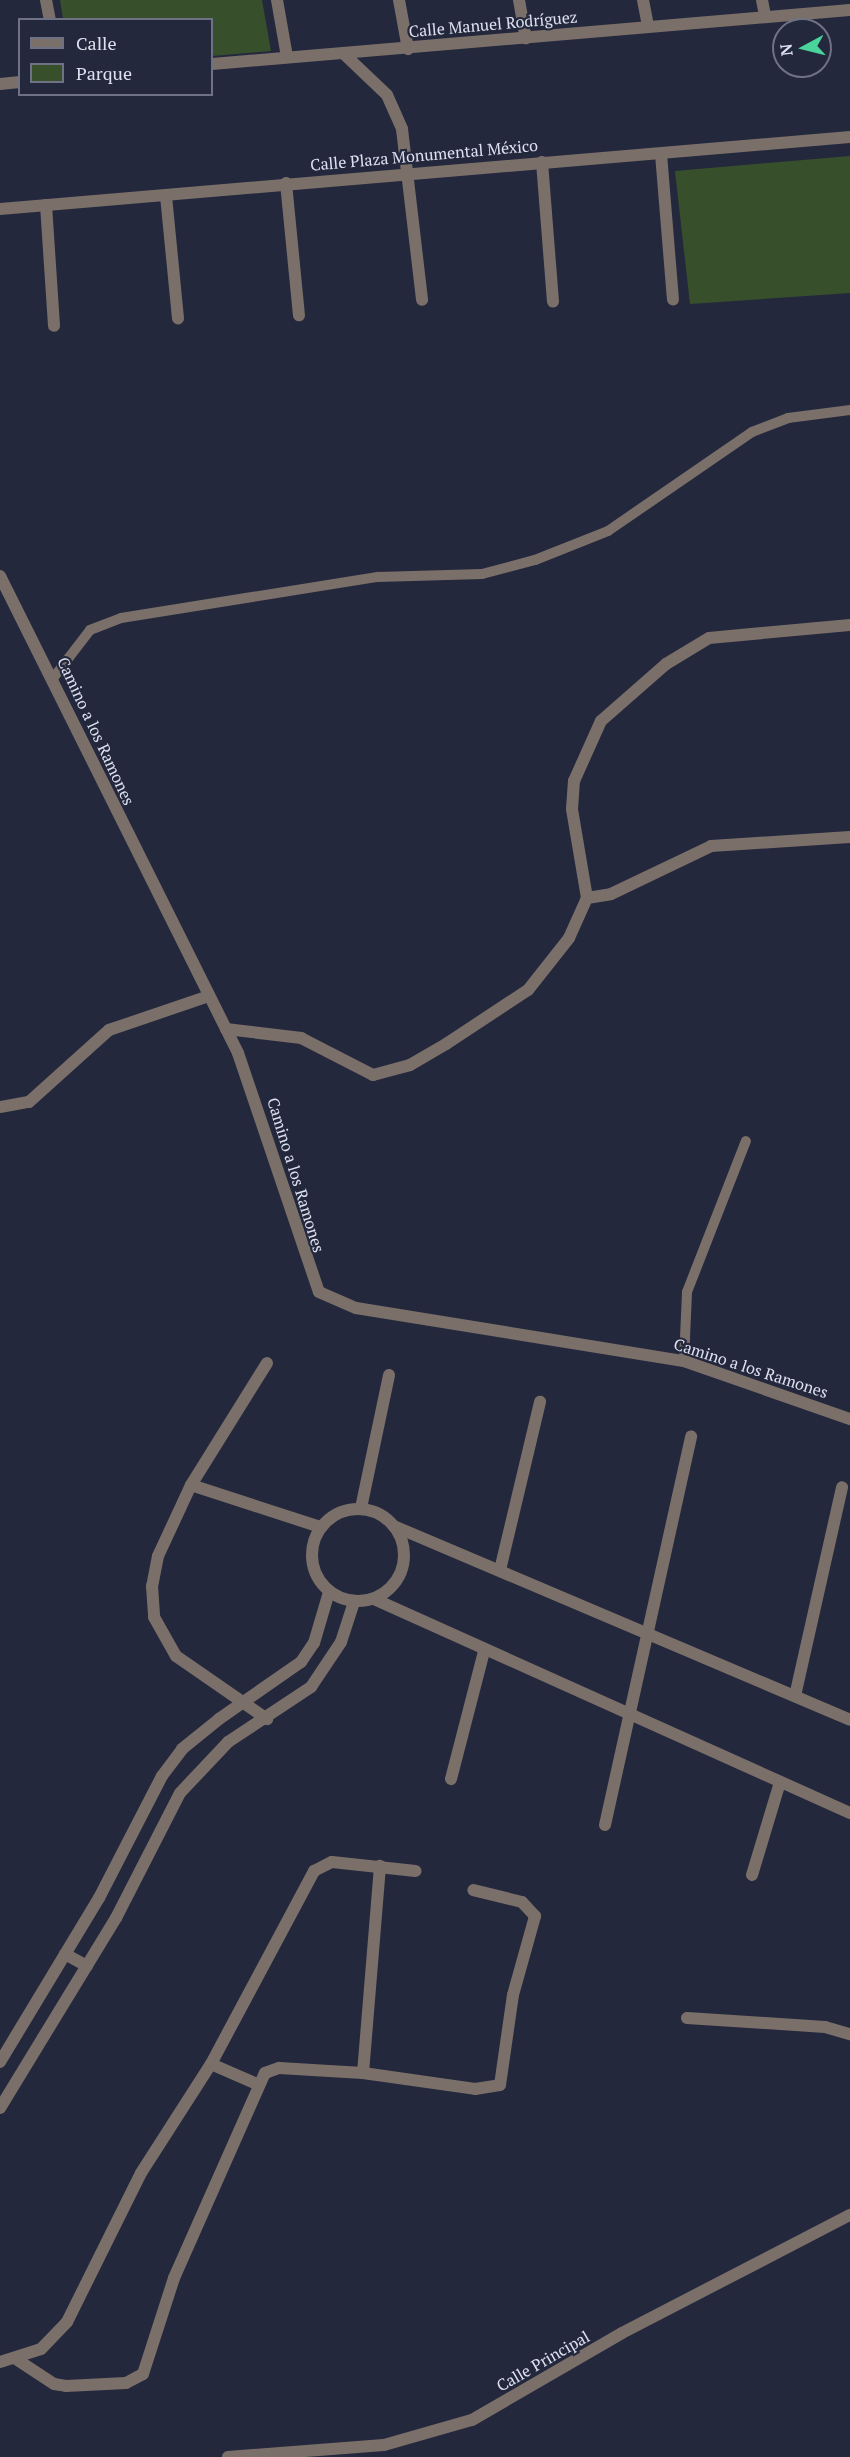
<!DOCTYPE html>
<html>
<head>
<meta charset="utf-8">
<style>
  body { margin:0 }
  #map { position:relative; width:850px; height:2457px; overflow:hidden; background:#24283d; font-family:"PT Serif",serif }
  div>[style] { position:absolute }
  .green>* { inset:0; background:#384f2c }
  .lane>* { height:10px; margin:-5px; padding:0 5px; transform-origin:5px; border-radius:5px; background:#7b6f69 }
  .street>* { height:12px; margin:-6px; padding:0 6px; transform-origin:6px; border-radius:6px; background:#7b6f69 }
  .street>.ring { margin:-6px; padding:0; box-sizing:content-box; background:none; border:12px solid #7b6f69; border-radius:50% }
  span { translate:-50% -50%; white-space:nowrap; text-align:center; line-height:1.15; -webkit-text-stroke:4.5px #24283d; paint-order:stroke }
  .street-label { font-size:16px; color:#dde1ef }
  .legend { position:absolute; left:18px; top:18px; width:195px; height:78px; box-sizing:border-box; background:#24283d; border:2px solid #6e7284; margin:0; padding:8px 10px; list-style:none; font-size:18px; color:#dde1ef }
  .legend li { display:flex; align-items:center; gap:12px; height:30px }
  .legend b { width:30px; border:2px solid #6e7284 }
  .north { position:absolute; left:772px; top:18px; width:60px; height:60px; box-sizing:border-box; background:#24283d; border:2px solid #6e7284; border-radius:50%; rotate:263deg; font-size:16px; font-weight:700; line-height:24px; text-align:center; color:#dde1ef }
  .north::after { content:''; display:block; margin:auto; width:21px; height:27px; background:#4ad49c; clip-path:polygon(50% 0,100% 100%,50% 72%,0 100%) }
</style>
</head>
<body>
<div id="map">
  <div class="green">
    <div style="clip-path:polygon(60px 0,262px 0,271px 51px,212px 56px,212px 20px,63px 19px)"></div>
    <div style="clip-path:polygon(850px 156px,850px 293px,690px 304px,675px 171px)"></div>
  </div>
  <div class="lane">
    <div style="left:54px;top:677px;width:59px;rotate:-52.5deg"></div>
    <div style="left:90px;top:630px;width:33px;rotate:-21deg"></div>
    <div style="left:121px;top:618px;width:260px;rotate:-9.1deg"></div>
    <div style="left:378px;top:577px;width:104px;rotate:-1.7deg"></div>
    <div style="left:482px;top:574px;width:55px;rotate:-14.8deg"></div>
    <div style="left:535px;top:560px;width:79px;rotate:-21.7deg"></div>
    <div style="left:608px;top:531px;width:175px;rotate:-34.5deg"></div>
    <div style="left:752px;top:432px;width:39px;rotate:-21deg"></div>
    <div style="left:788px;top:418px;width:63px;rotate:-7.4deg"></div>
    <div style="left:684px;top:1361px;width:69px;rotate:-87.5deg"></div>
    <div style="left:687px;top:1292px;width:162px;rotate:-68.7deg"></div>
  </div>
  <div class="street">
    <div style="left:46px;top:0;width:20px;rotate:79deg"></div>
    <div style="left:277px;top:0;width:58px;rotate:80deg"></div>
    <div style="left:399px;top:0;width:50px;rotate:79.6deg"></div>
    <div style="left:519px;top:0;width:39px;rotate:80deg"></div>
    <div style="left:643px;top:0;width:26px;rotate:79deg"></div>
    <div style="left:762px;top:0;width:16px;rotate:79deg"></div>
    <div style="left:344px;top:54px;width:59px;rotate:43.6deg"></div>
    <div style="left:387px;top:95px;width:37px;rotate:66deg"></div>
    <div style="left:402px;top:129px;width:172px;rotate:83.3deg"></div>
    <div style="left:212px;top:64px;width:640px;rotate:-4.84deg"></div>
    <div style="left:0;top:84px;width:20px;rotate:-6deg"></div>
    <div style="left:661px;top:154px;width:146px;rotate:85.3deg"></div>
    <div style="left:542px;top:162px;width:140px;rotate:85.5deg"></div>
    <div style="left:286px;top:183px;width:133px;rotate:84.4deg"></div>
    <div style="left:166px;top:196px;width:123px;rotate:84.4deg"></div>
    <div style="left:46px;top:205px;width:121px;rotate:86.2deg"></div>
    <div style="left:0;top:209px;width:853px;rotate:-4.84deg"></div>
    <div style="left:0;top:576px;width:533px;rotate:63.48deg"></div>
    <div style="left:238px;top:1053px;width:252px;rotate:71.3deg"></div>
    <div style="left:319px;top:1292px;width:40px;rotate:23.4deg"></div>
    <div style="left:356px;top:1308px;width:332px;rotate:9.2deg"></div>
    <div style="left:684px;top:1361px;width:176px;rotate:19.3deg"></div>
    <div style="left:587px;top:898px;width:24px;rotate:-9deg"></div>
    <div style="left:611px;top:894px;width:111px;rotate:-25.6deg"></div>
    <div style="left:711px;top:846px;width:139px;rotate:-3.7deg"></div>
    <div style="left:226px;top:1029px;width:76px;rotate:6.8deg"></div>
    <div style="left:301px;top:1038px;width:81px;rotate:27.2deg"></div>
    <div style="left:373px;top:1075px;width:38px;rotate:-15deg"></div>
    <div style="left:410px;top:1065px;width:42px;rotate:-30.3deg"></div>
    <div style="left:446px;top:1044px;width:98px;rotate:-33.4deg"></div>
    <div style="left:528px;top:990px;width:66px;rotate:-51.7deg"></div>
    <div style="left:569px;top:938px;width:44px;rotate:-65.8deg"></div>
    <div style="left:587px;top:898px;width:90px;rotate:-99.6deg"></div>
    <div style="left:572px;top:809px;width:28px;rotate:-86deg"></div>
    <div style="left:574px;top:781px;width:66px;rotate:-65.8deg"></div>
    <div style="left:601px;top:721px;width:86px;rotate:-41.2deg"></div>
    <div style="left:666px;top:664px;width:50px;rotate:-31.2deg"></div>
    <div style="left:709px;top:638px;width:142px;rotate:-5.3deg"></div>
    <div style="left:0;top:1107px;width:29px;rotate:-10deg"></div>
    <div style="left:29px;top:1102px;width:108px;rotate:-42deg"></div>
    <div style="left:109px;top:1030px;width:102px;rotate:-18.8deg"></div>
    <div style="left:267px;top:1363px;width:144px;rotate:121.9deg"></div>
    <div style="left:191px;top:1485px;width:78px;rotate:114.9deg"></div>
    <div style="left:158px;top:1556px;width:31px;rotate:101deg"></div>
    <div style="left:152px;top:1586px;width:31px;rotate:86deg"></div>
    <div style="left:154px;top:1617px;width:45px;rotate:60.6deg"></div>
    <div style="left:176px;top:1656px;width:111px;rotate:34.7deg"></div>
    <div style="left:191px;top:1485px;width:136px;rotate:18deg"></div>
    <div style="left:361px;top:1508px;width:136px;rotate:-78.1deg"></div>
    <div class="ring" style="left:312px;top:1509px;width:80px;height:80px"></div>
    <div style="left:396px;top:1527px;width:493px;rotate:23deg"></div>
    <div style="left:500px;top:1570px;width:173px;rotate:-76.6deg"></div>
    <div style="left:374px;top:1599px;width:522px;rotate:24.21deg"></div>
    <div style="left:795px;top:1696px;width:214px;rotate:-77.3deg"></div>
    <div style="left:451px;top:1779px;width:132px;rotate:-75.5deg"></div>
    <div style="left:605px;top:1825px;width:398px;rotate:-77.5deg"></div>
    <div style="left:752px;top:1875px;width:97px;rotate:-73.2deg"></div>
    <div style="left:65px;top:1954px;width:25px;rotate:29deg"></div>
    <div style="left:687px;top:2018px;width:138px;rotate:3.7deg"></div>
    <div style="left:825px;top:2027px;width:26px;rotate:16deg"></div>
    <div style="left:0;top:2062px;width:192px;rotate:-58.9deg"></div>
    <div style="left:99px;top:1898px;width:137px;rotate:-62.7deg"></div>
    <div style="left:162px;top:1776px;width:34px;rotate:-53deg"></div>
    <div style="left:182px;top:1749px;width:48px;rotate:-39deg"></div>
    <div style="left:219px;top:1719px;width:100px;rotate:-34.8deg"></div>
    <div style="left:301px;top:1662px;width:23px;rotate:-56deg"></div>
    <div style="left:314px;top:1643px;width:53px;rotate:-73.6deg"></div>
    <div style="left:211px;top:2064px;width:219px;rotate:-61.9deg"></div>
    <div style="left:314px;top:1871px;width:20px;rotate:-27deg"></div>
    <div style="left:332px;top:1862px;width:84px;rotate:6.1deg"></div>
    <div style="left:363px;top:2073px;width:208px;rotate:-85.3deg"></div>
    <div style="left:0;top:2108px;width:223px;rotate:-58.6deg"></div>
    <div style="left:116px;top:1918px;width:140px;rotate:-62.9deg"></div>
    <div style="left:180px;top:1793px;width:70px;rotate:-46.7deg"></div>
    <div style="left:228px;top:1742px;width:100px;rotate:-33.5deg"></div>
    <div style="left:311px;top:1687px;width:54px;rotate:-56.3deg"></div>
    <div style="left:341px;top:1642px;width:42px;rotate:-72deg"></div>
    <div style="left:16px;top:2359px;width:45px;rotate:33.3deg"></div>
    <div style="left:54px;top:2384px;width:12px;rotate:9deg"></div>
    <div style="left:66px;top:2386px;width:60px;rotate:-2.9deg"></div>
    <div style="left:126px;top:2383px;width:19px;rotate:-28deg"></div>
    <div style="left:143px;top:2374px;width:101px;rotate:-72.1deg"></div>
    <div style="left:174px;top:2278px;width:224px;rotate:-66.1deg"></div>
    <div style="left:265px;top:2073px;width:15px;rotate:-20deg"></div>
    <div style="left:279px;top:2068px;width:84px;rotate:3.4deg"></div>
    <div style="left:363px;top:2073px;width:113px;rotate:8.1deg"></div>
    <div style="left:475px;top:2089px;width:25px;rotate:-9deg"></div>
    <div style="left:500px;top:2085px;width:91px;rotate:-81.8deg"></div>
    <div style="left:513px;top:1995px;width:82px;rotate:-74.4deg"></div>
    <div style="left:535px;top:1916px;width:19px;rotate:-133deg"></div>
    <div style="left:522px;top:1902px;width:50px;rotate:-166.2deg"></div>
    <div style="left:0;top:2362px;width:43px;rotate:-17.6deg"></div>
    <div style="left:41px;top:2349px;width:37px;rotate:-46deg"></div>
    <div style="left:67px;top:2322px;width:166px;rotate:-63.6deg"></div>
    <div style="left:141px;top:2173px;width:130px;rotate:-57.3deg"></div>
    <div style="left:211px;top:2064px;width:50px;rotate:23.5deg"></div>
    <div style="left:228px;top:2457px;width:156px;rotate:-4.4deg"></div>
    <div style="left:384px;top:2445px;width:91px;rotate:-15.9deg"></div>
    <div style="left:472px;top:2420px;width:173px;rotate:-30.1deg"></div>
    <div style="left:622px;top:2333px;width:257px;rotate:-27.4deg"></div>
  </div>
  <div class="street-label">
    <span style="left:493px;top:24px;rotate:-5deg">Calle Manuel Rodríguez</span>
    <span style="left:424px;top:155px;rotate:-5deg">Calle Plaza Monumental México</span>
    <span style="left:96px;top:731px;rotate:65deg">Camino a los Ramones</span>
    <span style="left:296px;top:1175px;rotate:73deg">Camino a los Ramones</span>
    <span style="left:751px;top:1368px;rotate:18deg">Camino a los Ramones</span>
    <span style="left:543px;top:2361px;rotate:-30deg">Calle Principal</span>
  </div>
  <ul class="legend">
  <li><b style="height:8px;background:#7b6f69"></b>Calle</li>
  <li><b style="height:16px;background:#384f2c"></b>Parque</li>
  </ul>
  <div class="north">N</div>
</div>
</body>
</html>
